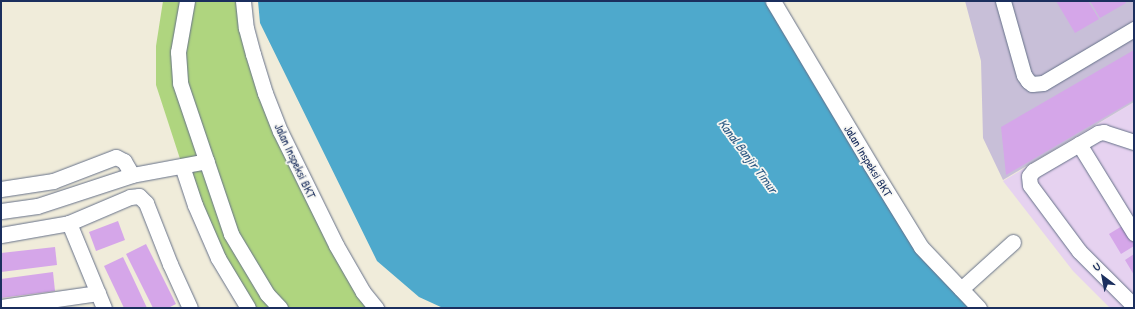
<!DOCTYPE html>
<html>
<head>
<meta charset="utf-8">
<style>
  body { margin:0 }
  #map { position:relative; width:1135px; height:309px; overflow:hidden; background:#f0ecda; font-family:"Patrick Hand",sans-serif }
  div>[style] { position:absolute }
  .built>* { inset:0; background:#e6d2f0 }
  .industrial>* { inset:0; background:#c8bfd8 }
  .green>* { inset:0; background:#afd57f }
  .water>* { inset:0; background:#4ea9cc }
  .building>* { inset:0; background:#d5a6e9 }
  .roads { filter:drop-shadow(0 0 1px #667189) drop-shadow(0 0 1px #667189) }
  .minor>* { height:15px; margin:-7.5px; padding:0 7.5px; transform-origin:7.5px; border-radius:7.5px; background:#fff }
  span { translate:-50% -50%; white-space:nowrap; text-align:center; line-height:1.15; -webkit-text-stroke:3.5px #f6f6f2; paint-order:stroke }
  .street-label { font-size:12px; color:#1b2f5e }
  .water-label { font-size:13px; color:#2d5a84; font-style:italic }
  .frame { position:absolute; inset:0; border:2px solid #1b2f5e; pointer-events:none }
  .north { position:absolute; left:1083px; top:257px; width:40px; height:40px; -webkit-text-stroke:3px #f6f6f2; paint-order:stroke; rotate:328deg; font-size:11px; font-weight:700; line-height:16px; text-align:center; color:#1b2f5e }
  .north::after { content:''; display:block; margin:auto; width:14px; height:18px; background:#1b2f5e; clip-path:polygon(50% 0,100% 100%,50% 72%,0 100%) }
</style>
</head>
<body>
<div id="map">
  <div class="built">
    <div style="clip-path:polygon(1134px 102px,1134px 308px,1110px 308px,1073px 271px,1003px 181px)"></div>
  </div>
  <div class="industrial">
    <div style="clip-path:polygon(965px 1px,1134px 1px,1134px 102px,1003px 180px,983px 138px,981px 61px)"></div>
  </div>
  <div class="green">
    <div style="clip-path:polygon(163px 1px,243px 1px,286px 143px,376px 308px,248px 308px,182px 165px,156px 85px,156px 46px)"></div>
  </div>
  <div class="water">
    <div style="clip-path:polygon(258px 1px,767px 1px,912px 240px,972px 308px,443px 308px,419px 297px,377px 261px,260px 23px)"></div>
  </div>
  <div class="building">
    <div style="clip-path:polygon(1056px 1px,1088px 1px,1099px 19px,1075px 33px)"></div>
    <div style="clip-path:polygon(1090px 1px,1125px 1px,1126px 3px,1100px 18px)"></div>
    <div style="clip-path:polygon(1134px 50px,1134px 100px,1006px 175px,1001px 127px)"></div>
    <div style="clip-path:polygon(118px 221px,125px 240px,96px 251px,89px 232px)"></div>
    <div style="clip-path:polygon(1127px 223px,1134px 235px,1134px 246px,1121px 254px,1109px 234px)"></div>
    <div style="clip-path:polygon(146px 244px,176px 304px,168px 308px,153px 308px,126px 254px)"></div>
    <div style="clip-path:polygon(55px 247px,57px 265px,1px 272px,1px 253px)"></div>
    <div style="clip-path:polygon(1134px 254px,1134px 275px,1125px 260px)"></div>
    <div style="clip-path:polygon(123px 257px,133px 278px,147px 308px,124px 308px,104px 266px)"></div>
    <div style="clip-path:polygon(53px 272px,55px 291px,1px 298px,1px 279px)"></div>
  </div>
  <div class="roads">
    <div class="minor">
      <div style="left:187px;top:1px;width:52px;rotate:100deg"></div>
      <div style="left:178px;top:52px;width:31px;rotate:86deg"></div>
      <div style="left:180px;top:83px;width:159px;rotate:71.3deg"></div>
      <div style="left:231px;top:234px;width:70px;rotate:59deg"></div>
      <div style="left:267px;top:294px;width:19px;rotate:47deg"></div>
      <div style="left:243px;top:1px;width:27px;rotate:84deg"></div>
      <div style="left:246px;top:28px;width:27px;rotate:75deg"></div>
      <div style="left:253px;top:54px;width:41px;rotate:72.9deg"></div>
      <div style="left:265px;top:93px;width:41px;rotate:68.5deg"></div>
      <div style="left:280px;top:131px;width:127px;rotate:63.8deg"></div>
      <div style="left:336px;top:245px;width:54px;rotate:60.1deg"></div>
      <div style="left:363px;top:292px;width:21px;rotate:51deg"></div>
      <div style="left:773px;top:1px;width:190px;rotate:59.2deg"></div>
      <div style="left:870px;top:164px;width:97px;rotate:58.4deg"></div>
      <div style="left:921px;top:247px;width:84px;rotate:46.4deg"></div>
      <div style="left:1003px;top:1px;width:77px;rotate:74.2deg"></div>
      <div style="left:1024px;top:75px;width:7px;rotate:56deg"></div>
      <div style="left:1028px;top:81px;width:5px;rotate:37deg"></div>
      <div style="left:1032px;top:84px;width:11px;rotate:-5deg"></div>
      <div style="left:1043px;top:83px;width:106px;rotate:-30.7deg"></div>
      <div style="left:1134px;top:142px;width:32px;rotate:-162deg"></div>
      <div style="left:1104px;top:132px;width:6px;rotate:171deg"></div>
      <div style="left:1098px;top:133px;width:75px;rotate:149.7deg"></div>
      <div style="left:1033px;top:171px;width:6px;rotate:129deg"></div>
      <div style="left:1029px;top:176px;width:9px;rotate:84deg"></div>
      <div style="left:1030px;top:185px;width:82px;rotate:53.4deg"></div>
      <div style="left:1079px;top:251px;width:78px;rotate:45deg"></div>
      <div style="left:1079px;top:144px;width:105px;rotate:58.3deg"></div>
      <div style="left:182px;top:166px;width:41px;rotate:71.6deg"></div>
      <div style="left:195px;top:205px;width:58px;rotate:66.5deg"></div>
      <div style="left:218px;top:258px;width:58px;rotate:59deg"></div>
      <div style="left:132px;top:175px;width:76px;rotate:-10.6deg"></div>
      <div style="left:1px;top:189px;width:53px;rotate:-8.7deg"></div>
      <div style="left:53px;top:181px;width:67px;rotate:-20.9deg"></div>
      <div style="left:116px;top:157px;width:9px;rotate:27deg"></div>
      <div style="left:124px;top:161px;width:16px;rotate:60deg"></div>
      <div style="left:132px;top:175px;width:100px;rotate:161.9deg"></div>
      <div style="left:37px;top:206px;width:36px;rotate:172deg"></div>
      <div style="left:69px;top:223px;width:92px;rotate:67.6deg"></div>
      <div style="left:1px;top:235px;width:69px;rotate:-10deg"></div>
      <div style="left:69px;top:223px;width:66px;rotate:-23.1deg"></div>
      <div style="left:130px;top:197px;width:9px;rotate:-6deg"></div>
      <div style="left:139px;top:196px;width:10px;rotate:45deg"></div>
      <div style="left:146px;top:203px;width:66px;rotate:68.5deg"></div>
      <div style="left:170px;top:264px;width:48px;rotate:65.6deg"></div>
      <div style="left:961px;top:289px;width:70px;rotate:-42.1deg"></div>
      <div style="left:1px;top:307px;width:98px;rotate:-8.2deg"></div>
    </div>
  </div>
  <div class="street-label">
    <span style="left:295px;top:161px;rotate:65deg">Jalan Inspeksi BKT</span>
    <span style="left:868px;top:161px;rotate:59deg">Jalan Inspeksi BKT</span>
  </div>
  <div class="water-label">
    <span style="left:748px;top:156px;rotate:53deg">Kanal Banjir Timur</span>
  </div>
  <div class="frame"></div>
  <div class="north">U</div>
</div>
</body>
</html>
